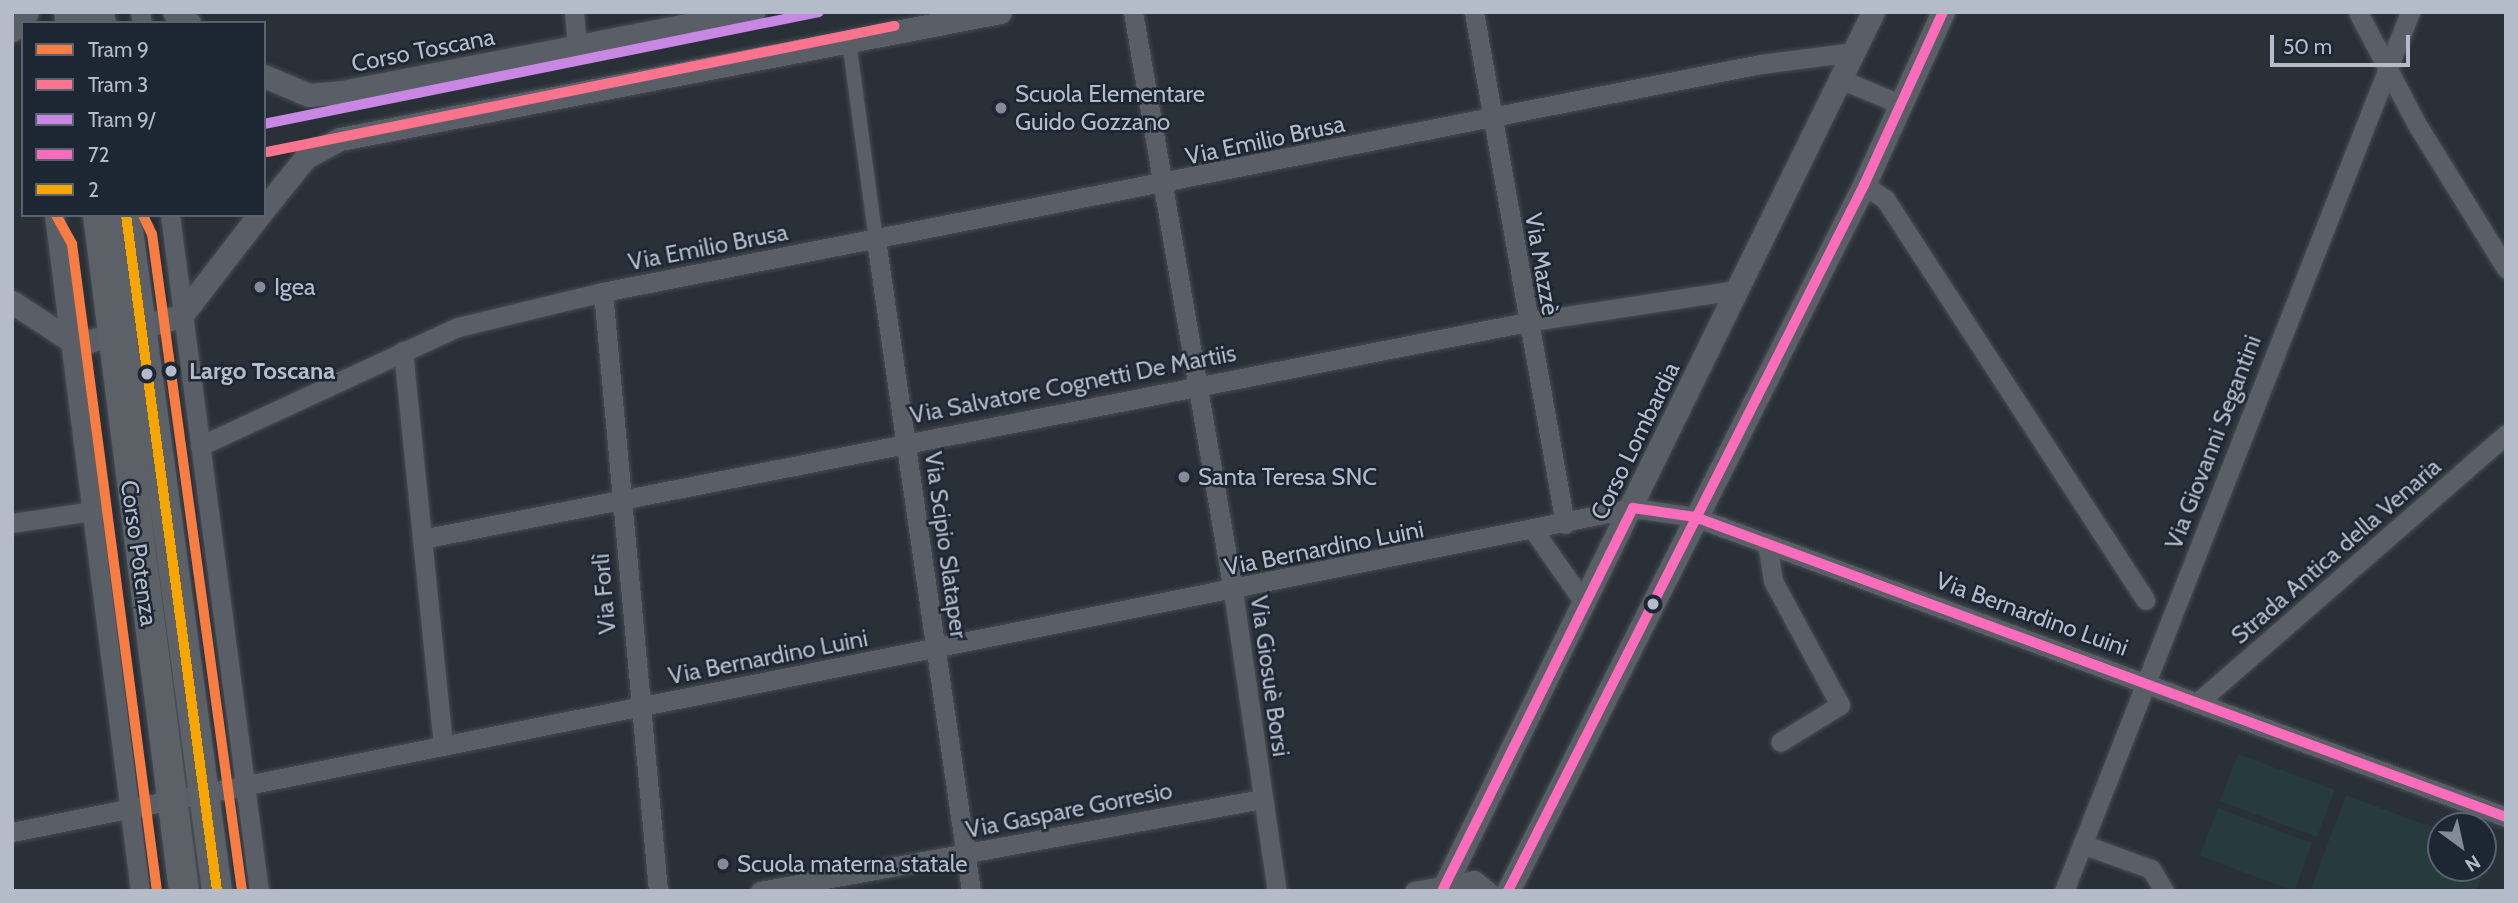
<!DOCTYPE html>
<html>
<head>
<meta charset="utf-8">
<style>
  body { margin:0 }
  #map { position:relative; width:2518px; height:903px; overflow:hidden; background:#2a3038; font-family:Cabin,sans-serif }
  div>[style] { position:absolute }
  .green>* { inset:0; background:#273a3e }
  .roads { filter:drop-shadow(0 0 2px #484c53) drop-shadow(0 0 2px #484c53) }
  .pedestrian>* { height:14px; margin:-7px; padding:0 7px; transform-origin:7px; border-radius:7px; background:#5a5e66 }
  .minor>* { height:19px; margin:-9.5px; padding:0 9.5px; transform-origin:9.5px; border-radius:9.5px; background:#5a5e66 }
  .tertiary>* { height:23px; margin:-11.5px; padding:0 11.5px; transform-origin:11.5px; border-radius:11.5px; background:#5a5e66 }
  .primary>* { height:30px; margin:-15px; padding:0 15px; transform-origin:15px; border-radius:15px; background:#5c6168 }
  .bus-1>* { height:10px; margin:-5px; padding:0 5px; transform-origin:5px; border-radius:5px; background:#fb6dba }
  .bus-2>* { height:10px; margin:-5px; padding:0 5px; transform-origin:5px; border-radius:5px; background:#f7a600 }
  .tram-1>* { height:10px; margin:-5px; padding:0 5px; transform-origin:5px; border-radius:5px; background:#f77d43 }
  .tram-2>* { height:10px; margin:-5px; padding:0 5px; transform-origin:5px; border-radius:5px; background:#fc738d }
  .tram-3>* { height:10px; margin:-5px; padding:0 5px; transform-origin:5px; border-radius:5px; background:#c787e3 }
  .dots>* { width:19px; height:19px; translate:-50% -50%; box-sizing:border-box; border:4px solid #1d2633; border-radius:50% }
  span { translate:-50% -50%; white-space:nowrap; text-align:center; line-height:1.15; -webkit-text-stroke:5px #1d2633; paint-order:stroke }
  .street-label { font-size:24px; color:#b4bcc9 }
  .poi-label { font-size:24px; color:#b4bcc9 }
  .left { translate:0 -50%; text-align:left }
  .stop-label { font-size:24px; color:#b4bcc9; font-weight:700 }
  .frame { position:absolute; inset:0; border:14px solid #b4bcc9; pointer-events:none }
  .legend { position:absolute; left:21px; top:21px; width:245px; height:196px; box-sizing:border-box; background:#1d2633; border:2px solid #59626f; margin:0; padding:9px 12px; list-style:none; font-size:21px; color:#b4bcc9 }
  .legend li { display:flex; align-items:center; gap:14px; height:35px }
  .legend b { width:35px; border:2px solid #59626f }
  .north { position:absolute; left:2427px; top:812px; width:70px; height:70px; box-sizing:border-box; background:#1d2633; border:2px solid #59626f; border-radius:50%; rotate:147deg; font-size:19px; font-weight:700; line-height:28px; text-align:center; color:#b4bcc9 }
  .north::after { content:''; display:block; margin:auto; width:24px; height:32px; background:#848b96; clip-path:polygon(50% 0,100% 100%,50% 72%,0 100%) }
  .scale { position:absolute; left:2270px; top:35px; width:140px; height:32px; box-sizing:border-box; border:4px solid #b4bcc9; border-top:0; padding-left:9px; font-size:21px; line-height:24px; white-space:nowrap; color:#b4bcc9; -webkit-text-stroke:5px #1d2633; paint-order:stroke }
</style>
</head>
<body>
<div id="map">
  <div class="green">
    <div style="clip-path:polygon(2238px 754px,2335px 790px,2317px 837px,2220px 801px)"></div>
    <div style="clip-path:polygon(2346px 795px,2441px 831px,2441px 868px,2483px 868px,2483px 847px,2492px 850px,2476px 891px,2310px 891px)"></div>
    <div style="clip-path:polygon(2218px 808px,2312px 843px,2294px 891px,2200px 856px)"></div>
  </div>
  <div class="roads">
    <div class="pedestrian">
      <div style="left:849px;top:41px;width:201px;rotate:82.3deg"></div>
    </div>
    <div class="minor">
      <div style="left:140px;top:12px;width:11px;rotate:80deg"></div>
      <div style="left:574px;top:12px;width:34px;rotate:85deg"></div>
      <div style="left:1133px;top:12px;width:588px;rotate:80.2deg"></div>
      <div style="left:1233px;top:591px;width:303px;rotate:81.7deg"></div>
      <div style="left:1474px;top:12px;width:520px;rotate:79.92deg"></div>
      <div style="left:2358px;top:12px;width:125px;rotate:62.4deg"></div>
      <div style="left:2416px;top:123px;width:171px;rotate:58.2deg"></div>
      <div style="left:1840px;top:79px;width:65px;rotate:22.6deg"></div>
      <div style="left:1864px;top:185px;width:25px;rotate:34deg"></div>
      <div style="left:1885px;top:199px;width:478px;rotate:57deg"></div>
      <div style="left:54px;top:215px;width:681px;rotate:82.75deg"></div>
      <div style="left:170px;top:215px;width:682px;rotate:82.5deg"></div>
      <div style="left:876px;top:240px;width:658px;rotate:81.7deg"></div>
      <div style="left:603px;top:292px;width:602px;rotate:84.75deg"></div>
      <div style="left:403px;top:351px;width:395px;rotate:84.2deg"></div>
      <div style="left:200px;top:446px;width:284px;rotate:-24.8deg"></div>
      <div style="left:458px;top:327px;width:149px;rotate:-13.6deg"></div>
      <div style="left:603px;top:292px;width:1180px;rotate:-11.14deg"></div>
      <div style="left:1761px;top:64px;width:94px;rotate:-7.4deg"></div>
      <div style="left:12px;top:523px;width:81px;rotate:-8.5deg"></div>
      <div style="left:1534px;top:531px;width:85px;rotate:55deg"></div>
      <div style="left:422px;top:539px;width:1126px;rotate:-11.11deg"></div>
      <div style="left:1527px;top:322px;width:211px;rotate:-8.7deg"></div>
      <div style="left:1767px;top:543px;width:38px;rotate:81deg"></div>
      <div style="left:1773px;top:581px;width:141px;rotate:61.6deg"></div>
      <div style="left:1840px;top:705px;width:70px;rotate:148.3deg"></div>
      <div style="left:2197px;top:703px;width:410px;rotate:-41deg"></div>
      <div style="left:12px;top:832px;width:1653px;rotate:-11.3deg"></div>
      <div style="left:1633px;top:508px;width:63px;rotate:8.3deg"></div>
      <div style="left:1695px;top:517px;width:865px;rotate:20.3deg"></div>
      <div style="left:2082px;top:844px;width:73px;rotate:19.9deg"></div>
      <div style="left:2151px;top:869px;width:26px;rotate:59deg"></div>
      <div style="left:760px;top:891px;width:510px;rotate:-10.39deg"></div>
      <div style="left:1414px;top:891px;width:61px;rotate:-10.4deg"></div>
      <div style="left:1474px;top:880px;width:18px;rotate:38deg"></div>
      <div style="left:2064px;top:891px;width:945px;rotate:-68.51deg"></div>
    </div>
    <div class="tertiary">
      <div style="left:174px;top:12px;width:19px;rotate:36deg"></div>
      <div style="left:12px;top:30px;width:23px;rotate:-50deg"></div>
      <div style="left:264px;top:76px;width:49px;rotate:22.9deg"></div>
      <div style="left:309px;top:95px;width:33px;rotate:-5deg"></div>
      <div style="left:342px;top:92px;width:419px;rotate:-11deg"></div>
      <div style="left:264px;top:209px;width:67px;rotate:-51.1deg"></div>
      <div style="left:306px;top:157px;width:38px;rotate:-28deg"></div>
      <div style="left:340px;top:139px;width:672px;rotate:-10.89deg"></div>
      <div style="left:12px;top:302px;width:69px;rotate:33.2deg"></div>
      <div style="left:70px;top:340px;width:16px;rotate:7deg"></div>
      <div style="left:86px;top:342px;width:98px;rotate:-15.3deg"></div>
      <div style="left:181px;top:316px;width:128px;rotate:-52.3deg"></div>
      <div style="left:1442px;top:891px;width:979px;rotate:-63.88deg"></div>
      <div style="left:1508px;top:891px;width:791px;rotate:-63.24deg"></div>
      <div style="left:1864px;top:185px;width:190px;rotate:-65.5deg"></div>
    </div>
    <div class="primary">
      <div style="left:69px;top:12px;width:11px;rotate:80deg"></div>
      <div style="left:99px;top:12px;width:11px;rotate:80deg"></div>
      <div style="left:98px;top:215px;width:681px;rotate:82.75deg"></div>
      <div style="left:126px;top:215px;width:682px;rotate:82.33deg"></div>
    </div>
  </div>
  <div class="bus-1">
    <div style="left:1442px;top:891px;width:428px;rotate:-63.5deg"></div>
    <div style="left:1633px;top:508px;width:63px;rotate:8.3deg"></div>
    <div style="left:1695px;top:517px;width:865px;rotate:20.3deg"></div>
    <div style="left:1508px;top:891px;width:791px;rotate:-63.24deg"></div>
    <div style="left:1864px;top:185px;width:190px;rotate:-65.5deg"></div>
  </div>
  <div class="bus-2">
    <div style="left:126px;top:215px;width:682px;rotate:82.33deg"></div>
  </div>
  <div class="tram-1">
    <div style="left:56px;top:215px;width:33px;rotate:61deg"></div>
    <div style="left:72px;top:244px;width:653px;rotate:82.52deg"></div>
    <div style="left:143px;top:215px;width:21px;rotate:65deg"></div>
    <div style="left:152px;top:234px;width:663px;rotate:82.2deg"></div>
  </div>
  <div class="tram-2">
    <div style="left:267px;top:152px;width:640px;rotate:-11.36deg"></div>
  </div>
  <div class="tram-3">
    <div style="left:264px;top:124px;width:566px;rotate:-11.41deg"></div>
  </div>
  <div class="dots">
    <div style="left:1001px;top:108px;background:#848b96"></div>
    <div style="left:260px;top:287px;background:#848b96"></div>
    <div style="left:171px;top:371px;background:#b4bcc9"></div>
    <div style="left:147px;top:374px;background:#b4bcc9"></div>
    <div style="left:1184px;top:477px;background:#848b96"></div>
    <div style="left:1653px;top:604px;background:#b4bcc9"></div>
    <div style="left:723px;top:864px;background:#848b96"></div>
  </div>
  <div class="street-label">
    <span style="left:423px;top:50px;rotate:-11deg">Corso Toscana</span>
    <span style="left:1265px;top:140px;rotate:-12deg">Via Emilio Brusa</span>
    <span style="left:708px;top:247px;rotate:-11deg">Via Emilio Brusa</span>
    <span style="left:1542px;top:264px;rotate:80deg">Via Mazzè</span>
    <span style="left:1073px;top:384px;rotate:-11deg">Via Salvatore Cognetti De Martiis</span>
    <span style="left:1635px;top:441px;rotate:-64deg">Corso Lombardia</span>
    <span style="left:2213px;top:442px;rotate:-69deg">Via Giovanni Segantini</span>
    <span style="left:946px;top:545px;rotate:82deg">Via Scipio Slataper</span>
    <span style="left:1324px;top:548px;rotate:-11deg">Via Bernardino Luini</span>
    <span style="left:2336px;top:551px;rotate:-41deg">Strada Antica della Venaria</span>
    <span style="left:139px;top:553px;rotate:82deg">Corso Potenza</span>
    <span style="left:604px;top:594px;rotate:-95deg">Via Forlì</span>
    <span style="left:2032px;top:614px;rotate:20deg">Via Bernardino Luini</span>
    <span style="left:768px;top:657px;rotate:-11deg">Via Bernardino Luini</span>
    <span style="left:1270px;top:676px;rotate:82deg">Via Giosuè Borsi</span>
    <span style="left:1069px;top:810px;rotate:-11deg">Via Gaspare Gorresio</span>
  </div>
  <div class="poi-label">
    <span class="left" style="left:1015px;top:108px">Scuola Elementare<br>Guido Gozzano</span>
    <span class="left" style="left:274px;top:287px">Igea</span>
    <span class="left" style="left:1198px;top:477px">Santa Teresa SNC</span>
    <span class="left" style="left:737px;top:864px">Scuola materna statale</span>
  </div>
  <div class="stop-label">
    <span class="left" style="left:189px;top:371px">Largo Toscana</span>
  </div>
  <div class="frame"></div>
  <ul class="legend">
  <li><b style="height:9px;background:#f77d43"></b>Tram 9</li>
  <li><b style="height:9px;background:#fc738d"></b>Tram 3</li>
  <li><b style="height:9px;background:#c787e3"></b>Tram 9/</li>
  <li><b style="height:9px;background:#fb6dba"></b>72</li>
  <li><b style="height:9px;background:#f7a600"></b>2</li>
  </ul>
  <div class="north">N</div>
  <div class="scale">50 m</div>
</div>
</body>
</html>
